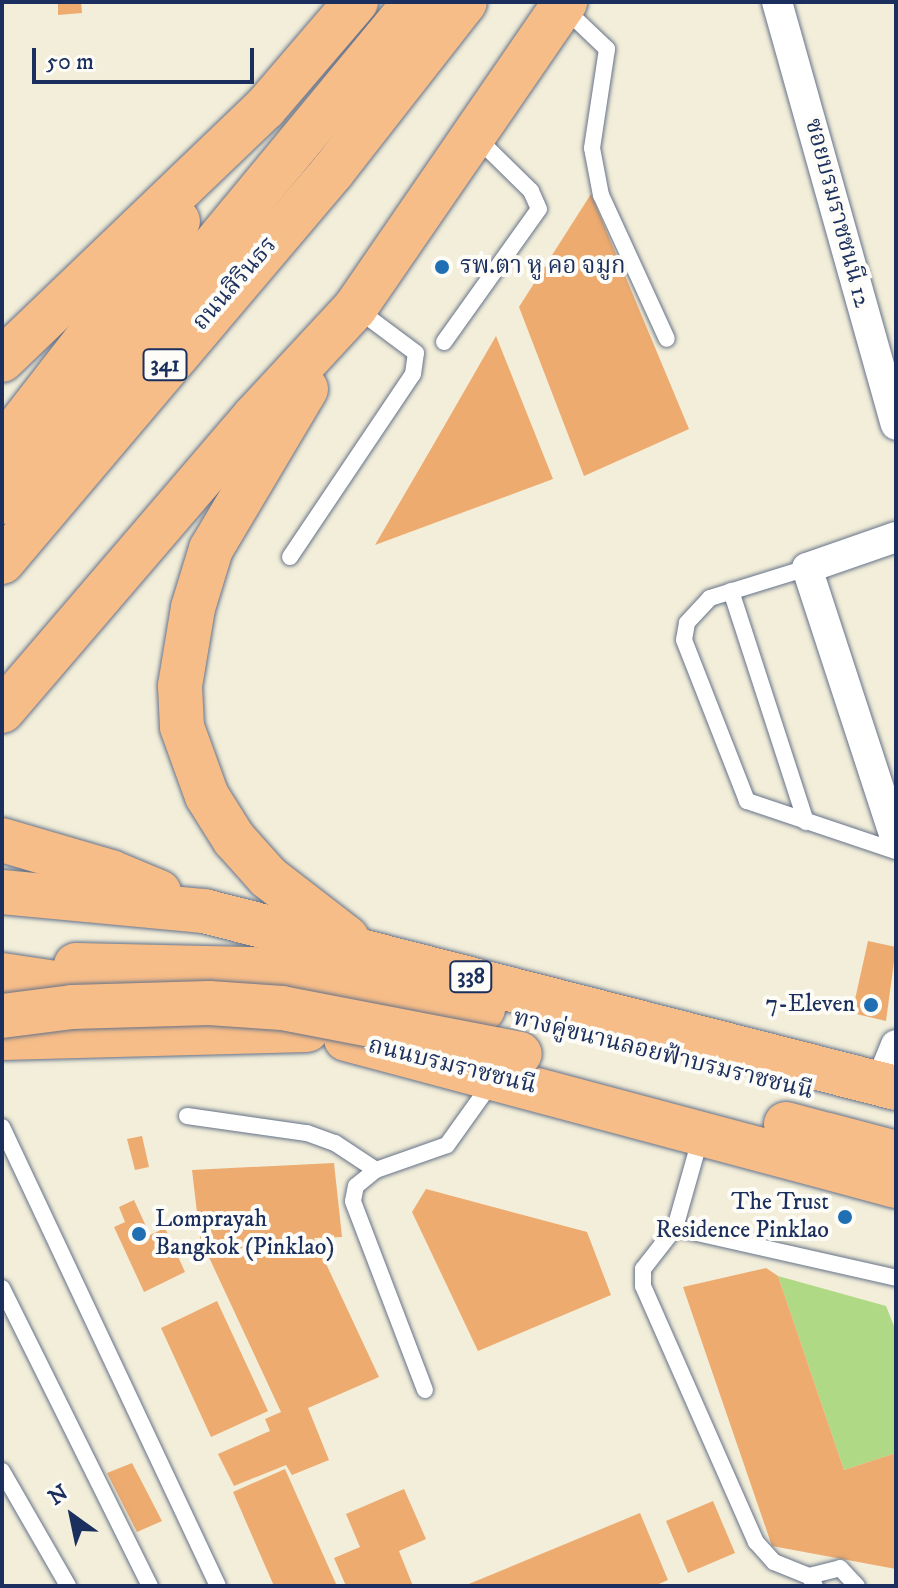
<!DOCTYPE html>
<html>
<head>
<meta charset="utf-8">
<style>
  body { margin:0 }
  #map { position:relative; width:898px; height:1588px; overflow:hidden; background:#f2eed9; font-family:"IM FELL DW Pica","Noto Serif Thai",serif }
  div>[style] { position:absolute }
  .green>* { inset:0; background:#afd984 }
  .building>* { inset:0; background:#edab6f }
  .roads { filter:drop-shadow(0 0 2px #667289) drop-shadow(0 0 2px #667289) }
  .lane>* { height:16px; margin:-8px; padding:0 8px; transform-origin:8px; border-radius:8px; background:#fff }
  .street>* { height:30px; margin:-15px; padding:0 15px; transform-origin:15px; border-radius:15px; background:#fff }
  .primary>* { height:44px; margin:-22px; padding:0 22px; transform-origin:22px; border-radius:22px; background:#f7bd88 }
  .bridges { filter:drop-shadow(0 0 2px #667289) drop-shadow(0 0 2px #667289) }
  .primary-bridge>* { height:44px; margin:-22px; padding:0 22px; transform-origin:22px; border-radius:22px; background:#f7bd88 }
  .dots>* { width:22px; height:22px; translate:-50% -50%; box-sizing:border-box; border:4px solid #fdfcf7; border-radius:50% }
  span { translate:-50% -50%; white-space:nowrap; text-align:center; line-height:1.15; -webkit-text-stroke:8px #fdfcf7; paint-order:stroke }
  .shield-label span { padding:2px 6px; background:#fdfcf7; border:2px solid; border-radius:6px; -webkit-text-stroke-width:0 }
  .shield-label { font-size:22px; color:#1b2f5e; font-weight:700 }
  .street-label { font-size:24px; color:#1b2f5e }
  .poi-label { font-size:24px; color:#1b2f5e }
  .left { translate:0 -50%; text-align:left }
  .right { translate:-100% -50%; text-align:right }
  .frame { position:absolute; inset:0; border:4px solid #1b2f5e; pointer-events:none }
  .north { position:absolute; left:32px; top:1476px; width:80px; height:80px; -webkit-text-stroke:6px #fdfcf7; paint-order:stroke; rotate:327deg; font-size:22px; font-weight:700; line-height:32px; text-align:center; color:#1b2f5e }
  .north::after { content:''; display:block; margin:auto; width:28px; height:36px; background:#1b2f5e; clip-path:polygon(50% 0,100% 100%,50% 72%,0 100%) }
  .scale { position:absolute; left:32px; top:48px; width:222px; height:36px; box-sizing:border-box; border:4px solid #1b2f5e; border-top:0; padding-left:10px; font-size:24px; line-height:28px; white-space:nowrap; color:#1b2f5e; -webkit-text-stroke:6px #fdfcf7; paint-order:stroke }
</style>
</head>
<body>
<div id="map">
  <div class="green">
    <div style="clip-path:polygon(778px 1276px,886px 1306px,896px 1331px,896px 1453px,844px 1470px)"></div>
  </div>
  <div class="building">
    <div style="clip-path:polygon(58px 2px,81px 2px,82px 13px,58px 15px)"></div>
    <div style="clip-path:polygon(591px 194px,689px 429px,584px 476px,519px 307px)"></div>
    <div style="clip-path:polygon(496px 336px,553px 479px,375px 545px,435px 442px)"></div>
    <div style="clip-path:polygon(868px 941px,896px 947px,886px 1021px,852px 1013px)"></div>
    <div style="clip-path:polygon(142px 1136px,149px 1167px,135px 1170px,127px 1139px)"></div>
    <div style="clip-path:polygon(334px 1163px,342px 1237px,314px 1238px,379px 1377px,308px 1408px,329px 1460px,292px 1475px,286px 1465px,234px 1486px,218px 1454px,270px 1431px,265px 1419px,281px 1412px,200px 1238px,192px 1170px)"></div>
    <div style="clip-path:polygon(426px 1189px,587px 1232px,611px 1295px,478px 1351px,412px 1212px)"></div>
    <div style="clip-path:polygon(134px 1200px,150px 1235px,165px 1228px,185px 1272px,144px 1292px,114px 1227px,125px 1222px,119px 1207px)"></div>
    <div style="clip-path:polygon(766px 1268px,778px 1276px,844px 1470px,896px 1453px,896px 1569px,772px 1546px,683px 1287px)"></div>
    <div style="clip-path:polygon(217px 1301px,268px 1411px,211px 1437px,161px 1328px)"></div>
    <div style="clip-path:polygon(132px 1463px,162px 1521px,137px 1532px,107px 1473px)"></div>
    <div style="clip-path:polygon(285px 1469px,337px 1586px,274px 1586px,233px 1492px)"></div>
    <div style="clip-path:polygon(404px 1489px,426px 1539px,399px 1551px,413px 1586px,346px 1586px,334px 1558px,360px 1547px,346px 1514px)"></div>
    <div style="clip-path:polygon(713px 1501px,735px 1553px,688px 1573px,666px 1521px)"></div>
    <div style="clip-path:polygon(640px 1513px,668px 1580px,654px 1586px,464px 1586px)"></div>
  </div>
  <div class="roads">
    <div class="lane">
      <div style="left:563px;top:7px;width:61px;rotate:43.7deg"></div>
      <div style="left:607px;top:49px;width:100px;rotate:98.6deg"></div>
      <div style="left:592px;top:148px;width:48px;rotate:79.2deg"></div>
      <div style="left:601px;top:195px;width:158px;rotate:65.4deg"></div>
      <div style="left:444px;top:342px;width:163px;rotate:-54.5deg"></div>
      <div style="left:539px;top:209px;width:20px;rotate:-114deg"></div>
      <div style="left:531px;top:191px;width:77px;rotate:-135.5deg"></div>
      <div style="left:290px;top:557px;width:220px;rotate:-56.1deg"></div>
      <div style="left:413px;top:374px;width:21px;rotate:-82deg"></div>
      <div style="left:416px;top:353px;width:74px;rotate:-143.3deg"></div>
      <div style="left:807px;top:568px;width:102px;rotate:162.8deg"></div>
      <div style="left:710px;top:598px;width:34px;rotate:133deg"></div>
      <div style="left:687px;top:623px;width:17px;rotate:100deg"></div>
      <div style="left:684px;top:640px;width:173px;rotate:68.6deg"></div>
      <div style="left:747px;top:801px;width:157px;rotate:18.6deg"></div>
      <div style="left:731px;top:591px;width:243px;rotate:72deg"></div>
      <div style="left:187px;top:1116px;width:121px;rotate:8.1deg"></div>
      <div style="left:307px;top:1133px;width:30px;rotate:20deg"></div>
      <div style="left:335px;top:1143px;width:49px;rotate:33.4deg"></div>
      <div style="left:2px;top:1127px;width:507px;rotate:64.8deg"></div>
      <div style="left:701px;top:1136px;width:96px;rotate:105.8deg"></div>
      <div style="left:675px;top:1228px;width:52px;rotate:128deg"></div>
      <div style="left:643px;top:1269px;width:17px;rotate:90deg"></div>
      <div style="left:643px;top:1286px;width:280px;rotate:66.2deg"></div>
      <div style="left:756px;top:1542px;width:27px;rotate:48deg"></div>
      <div style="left:774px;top:1562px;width:38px;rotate:22deg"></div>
      <div style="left:809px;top:1576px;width:12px;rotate:59deg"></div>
      <div style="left:675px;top:1228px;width:227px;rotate:12.7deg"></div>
      <div style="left:2px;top:1288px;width:333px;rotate:63.6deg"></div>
      <div style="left:425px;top:1390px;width:202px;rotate:-110.9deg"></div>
      <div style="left:353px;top:1201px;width:15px;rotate:-79deg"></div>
      <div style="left:356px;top:1186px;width:26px;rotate:-39deg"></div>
      <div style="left:376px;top:1170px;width:75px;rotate:-19.4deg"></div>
      <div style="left:447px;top:1145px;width:77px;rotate:-54.5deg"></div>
      <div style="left:2px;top:1471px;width:133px;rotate:60.1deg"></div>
      <div style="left:809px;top:1576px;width:32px;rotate:-14deg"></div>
      <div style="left:840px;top:1568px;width:25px;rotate:47deg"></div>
    </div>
    <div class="street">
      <div style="left:777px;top:2px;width:439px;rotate:74.3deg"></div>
      <div style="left:896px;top:537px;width:94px;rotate:160.8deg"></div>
      <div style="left:807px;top:568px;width:287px;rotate:71.9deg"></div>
      <div style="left:880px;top:1084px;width:42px;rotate:-67.7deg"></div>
    </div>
    <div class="primary">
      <div style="left:2px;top:360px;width:364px;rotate:-43.8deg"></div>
      <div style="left:265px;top:108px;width:140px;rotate:-49.4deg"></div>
      <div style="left:306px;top:389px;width:186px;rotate:120.7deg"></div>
      <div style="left:211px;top:549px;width:62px;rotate:107deg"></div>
      <div style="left:193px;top:608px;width:79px;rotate:99.5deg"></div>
      <div style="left:180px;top:686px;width:41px;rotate:87.2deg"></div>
      <div style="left:182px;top:727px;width:73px;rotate:70.1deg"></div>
      <div style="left:207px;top:796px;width:51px;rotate:57.9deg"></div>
      <div style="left:234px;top:839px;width:51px;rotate:48.2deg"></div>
      <div style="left:268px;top:877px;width:100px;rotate:37.7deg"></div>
      <div style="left:2px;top:448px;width:287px;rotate:-52.2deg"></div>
      <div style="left:2px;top:502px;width:649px;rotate:-50.44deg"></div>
      <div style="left:2px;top:562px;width:512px;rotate:-49.75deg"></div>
      <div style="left:333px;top:171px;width:214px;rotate:-52deg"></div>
      <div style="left:2px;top:711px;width:387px;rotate:-49.4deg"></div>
      <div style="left:254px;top:417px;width:149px;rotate:-47.2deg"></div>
      <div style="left:355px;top:308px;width:371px;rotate:-55.5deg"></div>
      <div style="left:2px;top:840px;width:114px;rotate:16.4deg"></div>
      <div style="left:111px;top:872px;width:52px;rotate:22.6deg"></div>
      <div style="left:2px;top:892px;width:203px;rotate:5.4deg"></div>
      <div style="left:204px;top:911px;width:714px;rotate:14.35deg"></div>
      <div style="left:76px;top:965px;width:216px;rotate:1.3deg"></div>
      <div style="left:292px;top:970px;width:195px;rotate:11.5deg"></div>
      <div style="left:2px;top:975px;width:142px;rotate:8.5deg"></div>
      <div style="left:2px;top:1038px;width:305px;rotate:-1.5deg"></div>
      <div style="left:346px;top:1039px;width:569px;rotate:14.96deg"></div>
      <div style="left:786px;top:1124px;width:114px;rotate:14.8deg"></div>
    </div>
  </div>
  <div class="bridges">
    <div class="primary-bridge">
      <div style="left:2px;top:1016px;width:71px;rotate:-7.3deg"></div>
      <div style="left:72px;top:1007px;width:137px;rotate:-1.7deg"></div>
      <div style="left:209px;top:1003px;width:73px;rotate:3.9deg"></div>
      <div style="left:282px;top:1008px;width:242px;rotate:10.9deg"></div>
    </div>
  </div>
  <div class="dots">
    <div style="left:442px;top:267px;background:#1f6fb2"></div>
    <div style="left:871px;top:1005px;background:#1f6fb2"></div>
    <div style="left:845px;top:1217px;background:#1f6fb2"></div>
    <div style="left:139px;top:1234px;background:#1f6fb2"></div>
  </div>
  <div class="shield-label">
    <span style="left:165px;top:365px">341</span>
    <span style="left:471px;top:977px">338</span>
  </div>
  <div class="street-label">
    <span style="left:837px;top:213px;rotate:75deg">ซอยบรมราชชนนี 12</span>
    <span style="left:235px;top:284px;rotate:-49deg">ถนนสิรินธร</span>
    <span style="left:663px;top:1055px;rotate:14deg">ทางคู่ขนานลอยฟ้าบรมราชชนนี</span>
    <span style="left:452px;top:1066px;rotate:14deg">ถนนบรมราชชนนี</span>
  </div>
  <div class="poi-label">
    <span class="left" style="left:460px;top:267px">รพ.ตา หู คอ จมูก</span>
    <span class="right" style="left:855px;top:1005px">7-Eleven</span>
    <span class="right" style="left:829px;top:1217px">The Trust<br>Residence Pinklao</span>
    <span class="left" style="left:155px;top:1234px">Lomprayah<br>Bangkok (Pinklao)</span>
  </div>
  <div class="frame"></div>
  <div class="north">N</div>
  <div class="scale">50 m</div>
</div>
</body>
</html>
